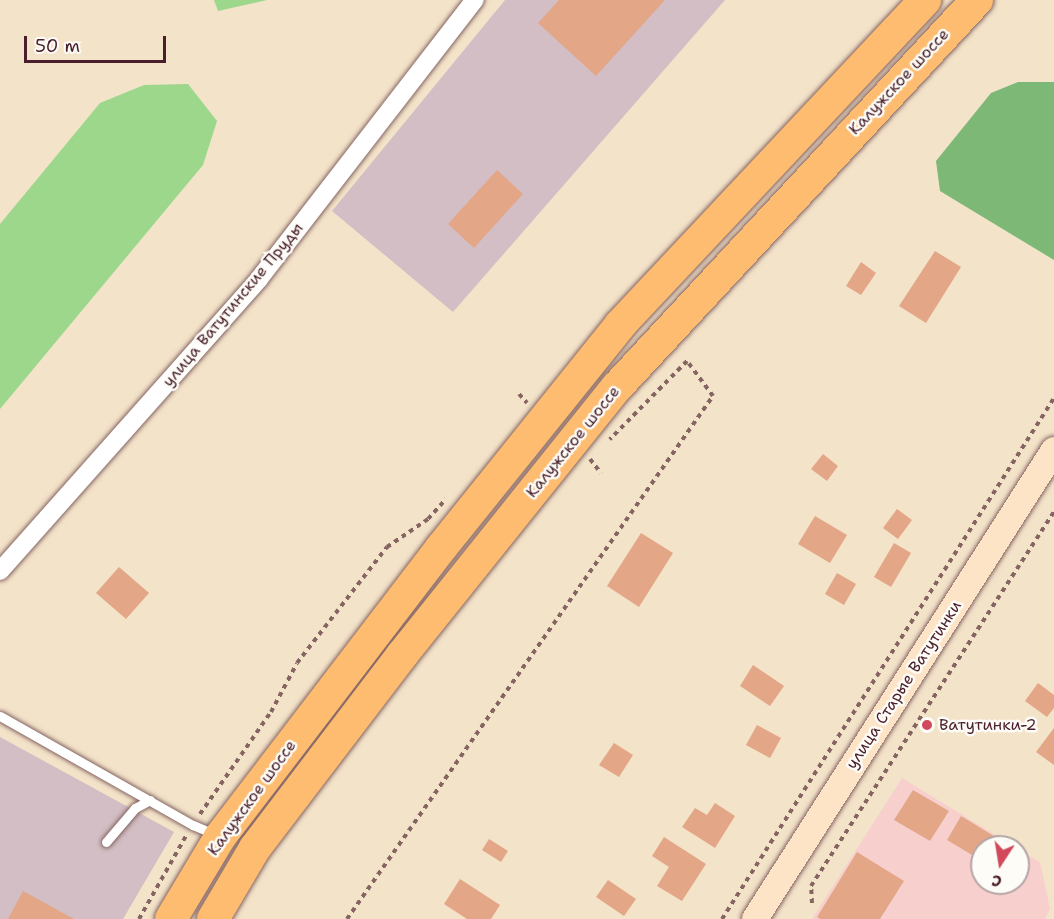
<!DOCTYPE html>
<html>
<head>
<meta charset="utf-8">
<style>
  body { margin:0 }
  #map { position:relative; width:1054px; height:919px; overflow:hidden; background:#f3e3c9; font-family:"Shantell Sans",sans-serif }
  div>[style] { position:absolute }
  .built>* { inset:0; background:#f7d0ce }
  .industrial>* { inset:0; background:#d2bec4 }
  .green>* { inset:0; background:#9cd78b }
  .forest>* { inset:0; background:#7db877 }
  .building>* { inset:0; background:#e3a687 }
  .path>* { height:4px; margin-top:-2px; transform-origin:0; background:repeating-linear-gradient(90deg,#856462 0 4.5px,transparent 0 9px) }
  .roads { filter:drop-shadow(0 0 2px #856462) drop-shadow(0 0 2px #856462) }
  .lane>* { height:9px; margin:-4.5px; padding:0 4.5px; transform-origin:4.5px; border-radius:4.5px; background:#fff }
  .street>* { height:18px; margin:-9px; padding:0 9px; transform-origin:9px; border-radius:9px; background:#fff }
  .secondary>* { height:26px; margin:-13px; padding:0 13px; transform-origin:13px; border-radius:13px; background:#fee4c6 }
  .highway>* { height:32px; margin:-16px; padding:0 16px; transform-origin:16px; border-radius:16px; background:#fdbc70 }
  .dots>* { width:16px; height:16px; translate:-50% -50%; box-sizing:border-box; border:3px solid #fdfcf7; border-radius:50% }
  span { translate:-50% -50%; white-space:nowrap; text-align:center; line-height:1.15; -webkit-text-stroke:5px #fdfcf7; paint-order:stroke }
  .street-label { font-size:16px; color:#4a1f2b }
  .poi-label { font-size:16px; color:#4a1f2b }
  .left { translate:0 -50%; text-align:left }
  .north { position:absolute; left:970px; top:835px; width:60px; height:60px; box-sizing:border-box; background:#fdfcf7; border:2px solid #b5a4a5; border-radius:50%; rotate:192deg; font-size:16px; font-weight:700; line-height:24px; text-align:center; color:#4a1f2b }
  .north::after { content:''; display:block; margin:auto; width:21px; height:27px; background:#d1495b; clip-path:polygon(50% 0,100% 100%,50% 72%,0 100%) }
  .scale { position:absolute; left:24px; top:36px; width:142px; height:27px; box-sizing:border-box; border:3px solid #4a1f2b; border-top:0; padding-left:8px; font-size:18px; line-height:21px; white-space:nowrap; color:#4a1f2b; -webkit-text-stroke:4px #fdfcf7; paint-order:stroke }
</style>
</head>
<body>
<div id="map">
  <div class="built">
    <div style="clip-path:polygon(902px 778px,1015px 847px,982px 847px,982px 883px,1018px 883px,1018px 849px,1040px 862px,1050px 909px,1045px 919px,812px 919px)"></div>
  </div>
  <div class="industrial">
    <div style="clip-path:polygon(505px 0,725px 0,453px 312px,332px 211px)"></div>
    <div style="clip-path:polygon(0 737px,174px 832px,123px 919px,0 919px)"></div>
  </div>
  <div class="green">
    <div style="clip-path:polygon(214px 0,267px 0,218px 11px)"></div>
    <div style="clip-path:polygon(188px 84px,217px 121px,203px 165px,0 409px,0 224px,100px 103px,144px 85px)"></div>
  </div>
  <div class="forest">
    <div style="clip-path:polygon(1018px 82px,1054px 82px,1054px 260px,940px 191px,936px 161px,991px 93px)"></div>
  </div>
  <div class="building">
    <div style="clip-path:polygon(559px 0,665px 0,596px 76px,538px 23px)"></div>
    <div style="clip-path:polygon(497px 170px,523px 194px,474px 248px,448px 224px)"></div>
    <div style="clip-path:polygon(935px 251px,961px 267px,926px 323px,899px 306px)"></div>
    <div style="clip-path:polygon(861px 262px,876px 273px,861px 295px,846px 286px)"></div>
    <div style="clip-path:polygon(823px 454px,838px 466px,827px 481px,811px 469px)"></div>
    <div style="clip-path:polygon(897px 509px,912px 520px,898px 539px,883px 528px)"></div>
    <div style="clip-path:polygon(815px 516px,847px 535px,830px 563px,798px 544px)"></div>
    <div style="clip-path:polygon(641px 533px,673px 553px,639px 607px,607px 586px)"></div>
    <div style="clip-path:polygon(894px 543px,911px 553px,891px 587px,874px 577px)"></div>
    <div style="clip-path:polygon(119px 567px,149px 593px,126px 619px,96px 593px)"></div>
    <div style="clip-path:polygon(837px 573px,856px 584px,844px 605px,825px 594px)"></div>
    <div style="clip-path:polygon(753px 665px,784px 686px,770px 706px,740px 686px)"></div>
    <div style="clip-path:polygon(1038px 683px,1054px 695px,1054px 708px,1047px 717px,1025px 701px)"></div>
    <div style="clip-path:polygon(757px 725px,781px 738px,770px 758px,746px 745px)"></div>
    <div style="clip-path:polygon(1054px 728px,1054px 765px,1036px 752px)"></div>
    <div style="clip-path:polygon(614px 743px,633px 755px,619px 777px,599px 765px)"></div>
    <div style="clip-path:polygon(913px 790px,949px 811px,930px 841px,894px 820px)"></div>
    <div style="clip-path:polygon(715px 803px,735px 816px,715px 848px,682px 827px,695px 808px,707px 815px)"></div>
    <div style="clip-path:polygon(961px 816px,1012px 847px,982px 847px,982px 861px,947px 840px)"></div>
    <div style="clip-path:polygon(664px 837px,706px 864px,682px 901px,657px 886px,669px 867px,652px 856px)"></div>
    <div style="clip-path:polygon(489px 839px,508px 851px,501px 862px,482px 850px)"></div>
    <div style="clip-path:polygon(857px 852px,904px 881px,880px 919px,820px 919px,817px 917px)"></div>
    <div style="clip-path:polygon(460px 879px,500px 905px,491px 919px,467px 919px,444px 904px)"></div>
    <div style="clip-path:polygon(608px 880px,636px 899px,624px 916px,596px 897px)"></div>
    <div style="clip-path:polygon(23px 891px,74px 919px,8px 919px)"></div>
  </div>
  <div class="path">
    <div style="left:519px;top:394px;width:12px;rotate:48deg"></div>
    <div style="left:590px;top:459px;width:18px;rotate:52deg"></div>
    <div style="left:200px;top:814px;width:124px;rotate:-55.2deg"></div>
    <div style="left:271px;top:712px;width:55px;rotate:-62deg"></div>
    <div style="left:297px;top:663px;width:147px;rotate:-52.2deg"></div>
    <div style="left:387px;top:547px;width:50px;rotate:-34.3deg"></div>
    <div style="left:428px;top:519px;width:27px;rotate:-48deg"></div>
    <div style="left:812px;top:903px;width:17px;rotate:-93deg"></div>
    <div style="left:811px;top:886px;width:446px;rotate:-57deg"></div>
    <div style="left:139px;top:919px;width:95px;rotate:-60.5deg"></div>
    <div style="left:347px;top:919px;width:638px;rotate:-55.02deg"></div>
    <div style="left:713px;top:396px;width:44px;rotate:-126.6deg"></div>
    <div style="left:687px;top:361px;width:110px;rotate:134.6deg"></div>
    <div style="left:722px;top:919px;width:618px;rotate:-57.49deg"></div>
  </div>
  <div class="roads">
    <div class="lane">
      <div style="left:0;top:716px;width:222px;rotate:29.5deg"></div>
      <div style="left:193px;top:825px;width:25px;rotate:23deg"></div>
      <div style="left:106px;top:842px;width:45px;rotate:-49.5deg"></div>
      <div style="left:135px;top:808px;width:17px;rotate:-28deg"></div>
    </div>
    <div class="street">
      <div style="left:0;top:571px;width:390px;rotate:-48.4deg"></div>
      <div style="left:259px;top:279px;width:353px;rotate:-52.3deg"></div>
    </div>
    <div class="secondary">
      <div style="left:755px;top:919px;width:556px;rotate:-57.48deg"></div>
    </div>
    <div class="highway">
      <div style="left:171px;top:919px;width:96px;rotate:-59.1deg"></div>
      <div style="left:220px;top:837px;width:364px;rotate:-52.6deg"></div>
      <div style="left:441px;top:548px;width:286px;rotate:-51.2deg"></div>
      <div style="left:620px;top:325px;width:446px;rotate:-46.8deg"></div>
      <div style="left:213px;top:919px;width:82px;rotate:-59.4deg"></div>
      <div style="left:255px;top:848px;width:243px;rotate:-52.7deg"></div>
      <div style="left:402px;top:655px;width:344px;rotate:-51.3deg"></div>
      <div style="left:617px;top:387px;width:529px;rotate:-47.07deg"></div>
    </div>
  </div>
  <div class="dots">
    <div style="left:927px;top:725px;background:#d1495b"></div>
  </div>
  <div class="street-label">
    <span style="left:899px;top:82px;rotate:-47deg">Калужское шоссе</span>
    <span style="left:233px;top:305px;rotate:-50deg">улица Ватутинские Пруды</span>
    <span style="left:573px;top:442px;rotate:-51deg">Калужское шоссе</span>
    <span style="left:904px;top:685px;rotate:-57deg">улица Старые Ватутинки</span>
    <span style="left:252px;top:798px;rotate:-54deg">Калужское шоссе</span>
  </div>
  <div class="poi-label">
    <span class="left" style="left:939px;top:725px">Ватутинки-2</span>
  </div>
  <div class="north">С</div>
  <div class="scale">50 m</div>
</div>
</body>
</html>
